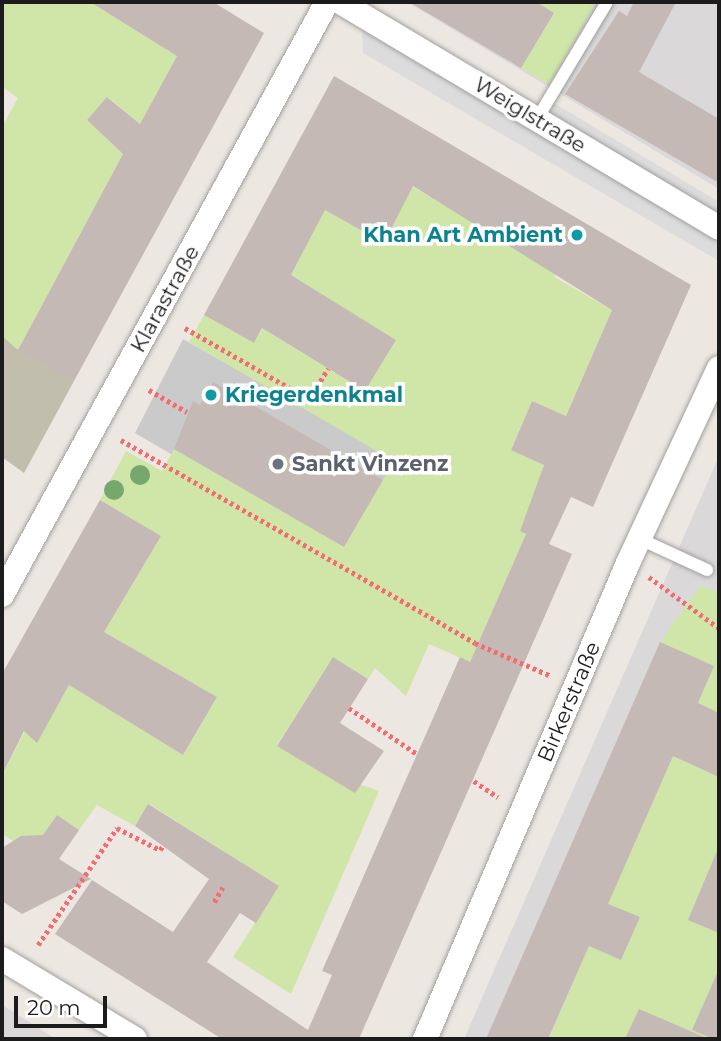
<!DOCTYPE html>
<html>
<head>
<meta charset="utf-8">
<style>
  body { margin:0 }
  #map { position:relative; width:721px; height:1041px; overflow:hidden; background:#ede7e1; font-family:Montserrat,sans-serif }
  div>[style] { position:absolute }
  .residential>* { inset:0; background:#dad8d9 }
  .religious>* { inset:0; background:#cacaca }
  .construction>* { inset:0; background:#c1bead }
  .grass>* { inset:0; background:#cfe6a8 }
  .parking>* { inset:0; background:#dcdcdc }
  .building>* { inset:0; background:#c4b9b5 }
  .path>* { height:4.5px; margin-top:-2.25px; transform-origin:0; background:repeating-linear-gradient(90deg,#f46b70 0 3.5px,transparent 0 7px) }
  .roads { filter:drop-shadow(0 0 2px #a0a0a0) drop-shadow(0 0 2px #a0a0a0) }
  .lane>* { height:12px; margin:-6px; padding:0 6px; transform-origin:6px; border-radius:6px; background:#fff }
  .street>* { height:24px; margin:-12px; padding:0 12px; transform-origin:12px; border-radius:12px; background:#fff }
  .trees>* { width:20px; height:20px; margin:-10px; border-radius:50%; background:#76a86e }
  .dots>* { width:19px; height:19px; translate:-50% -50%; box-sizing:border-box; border:4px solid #fff; border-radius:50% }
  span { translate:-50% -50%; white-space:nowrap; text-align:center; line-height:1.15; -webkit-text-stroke:7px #fff; paint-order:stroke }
  .street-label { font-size:21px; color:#1c1c1c }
  .culture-label { font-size:21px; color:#0d838f; font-weight:700 }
  .right { translate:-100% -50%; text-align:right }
  .left { translate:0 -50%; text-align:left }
  .worship-label { font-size:21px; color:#5b616d; font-weight:700 }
  .frame { position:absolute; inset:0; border:4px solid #1c1c1c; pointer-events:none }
  .scale { position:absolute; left:14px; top:996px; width:93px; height:32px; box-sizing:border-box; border:4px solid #1c1c1c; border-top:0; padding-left:9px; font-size:21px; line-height:24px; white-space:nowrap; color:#1c1c1c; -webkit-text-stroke:5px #fff; paint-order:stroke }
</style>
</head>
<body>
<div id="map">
  <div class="residential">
    <div style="clip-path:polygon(407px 2px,719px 2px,719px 189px)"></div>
    <div style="clip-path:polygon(719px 456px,719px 1039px,464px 1039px,667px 575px)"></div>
    <div style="clip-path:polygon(2px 1005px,56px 1039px,2px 1039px)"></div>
  </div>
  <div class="religious">
    <div style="clip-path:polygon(183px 339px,403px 463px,356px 562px,135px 433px)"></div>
  </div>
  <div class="construction">
    <div style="clip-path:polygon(2px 336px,74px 381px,24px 473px,2px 457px)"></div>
  </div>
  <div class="grass">
    <div style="clip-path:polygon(2px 2px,90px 2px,177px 56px,140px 124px,108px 97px,87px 120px,123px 154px,18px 350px,2px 336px,2px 127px,18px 98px,2px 87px)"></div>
    <div style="clip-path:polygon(536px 2px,596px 2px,550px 85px,521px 68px,554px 13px)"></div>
    <div style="clip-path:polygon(355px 153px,557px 271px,554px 277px,612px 310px,566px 416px,532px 401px,511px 449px,544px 465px,541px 484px,520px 531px,526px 534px,470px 662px,429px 644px,406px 696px,375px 668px,368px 679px,333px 657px,277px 745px,312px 767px,379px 791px,291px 994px,233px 957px,279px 886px,149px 804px,135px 826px,97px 805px,79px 830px,57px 815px,42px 837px,15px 842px,2px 834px,2px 775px,25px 731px,37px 742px,69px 685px,183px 755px,217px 697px,104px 632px,161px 536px,100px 500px,126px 451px,162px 471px,174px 449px,344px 546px,394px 461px,189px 342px,204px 315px,254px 343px,266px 322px,273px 335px,365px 391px,396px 340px,291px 275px,325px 210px,385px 242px,400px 211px,340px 182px)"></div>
    <div style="clip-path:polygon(701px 585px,719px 593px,719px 713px,698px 703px,714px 666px,660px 642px)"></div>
    <div style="clip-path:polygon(673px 756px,719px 777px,719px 849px,688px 919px,719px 933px,719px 969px,693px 1030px,713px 1039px,558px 1039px,550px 1036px,589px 946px,621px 960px,639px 918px,608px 904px)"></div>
  </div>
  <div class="parking">
    <div style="clip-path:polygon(362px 28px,719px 239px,719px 261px,363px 53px)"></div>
    <div style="clip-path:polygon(554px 103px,719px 202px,719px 214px,548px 111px)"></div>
  </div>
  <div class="building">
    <div style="clip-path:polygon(90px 2px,213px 2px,264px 33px,74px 381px,18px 350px,123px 154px,87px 120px,107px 97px,140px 124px,177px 56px)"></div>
    <div style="clip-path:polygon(409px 2px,536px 2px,554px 13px,521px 68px)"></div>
    <div style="clip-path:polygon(634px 2px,676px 2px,639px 72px,719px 119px,719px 183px,565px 94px,619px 11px,627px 16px)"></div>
    <div style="clip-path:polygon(334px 76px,691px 285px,593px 507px,571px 497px,549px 544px,572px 554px,359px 1039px,222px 1039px,55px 934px,92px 880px,173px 932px,209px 879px,135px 826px,148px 804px,279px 886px,256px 923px,240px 913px,207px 962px,308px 1030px,332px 975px,322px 971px,411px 768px,460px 657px,470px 662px,526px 534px,520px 531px,544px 465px,511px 450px,532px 401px,566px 416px,612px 310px,413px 186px,384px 243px,325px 210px,291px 275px,396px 340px,365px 391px,262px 328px,254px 343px,204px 315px)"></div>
    <div style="clip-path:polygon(213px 382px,383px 480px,344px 547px,174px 449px,193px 401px,200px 405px)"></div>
    <div style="clip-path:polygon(100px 500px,161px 536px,104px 632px,217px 697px,183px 755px,69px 685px,37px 743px,24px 731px,2px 775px,2px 674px)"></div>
    <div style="clip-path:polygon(660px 642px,714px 666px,698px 703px,719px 713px,719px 777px,673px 756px,608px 904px,640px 917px,621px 960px,589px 946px,548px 1039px,486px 1039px)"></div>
    <div style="clip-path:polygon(333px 657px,368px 679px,340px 723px,384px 751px,355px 793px,277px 746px)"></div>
    <div style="clip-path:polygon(57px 815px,79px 830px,59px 859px,91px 879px,22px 914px,2px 901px,2px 848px,21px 836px,43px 835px)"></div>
    <div style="clip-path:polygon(719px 846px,719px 933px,688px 920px)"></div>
    <div style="clip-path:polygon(719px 969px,719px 1039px,713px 1039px,692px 1030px)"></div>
    <div style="clip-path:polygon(639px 1009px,709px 1039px,625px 1039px)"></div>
  </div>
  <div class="path">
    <div style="left:185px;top:328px;width:143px;rotate:29.8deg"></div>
    <div style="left:309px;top:399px;width:36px;rotate:-58deg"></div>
    <div style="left:149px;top:390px;width:44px;rotate:30.1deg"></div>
    <div style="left:121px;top:440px;width:408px;rotate:29.8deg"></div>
    <div style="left:475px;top:643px;width:81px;rotate:23.4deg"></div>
    <div style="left:649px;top:577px;width:87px;rotate:36.1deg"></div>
    <div style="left:349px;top:708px;width:82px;rotate:34.1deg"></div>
    <div style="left:474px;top:781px;width:29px;rotate:34deg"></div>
    <div style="left:214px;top:902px;width:17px;rotate:-59deg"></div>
    <div style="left:38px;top:945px;width:141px;rotate:-56deg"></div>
    <div style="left:117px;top:828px;width:48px;rotate:27.1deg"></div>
    <div style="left:160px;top:850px;width:7px;rotate:-56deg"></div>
  </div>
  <div class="roads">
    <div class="lane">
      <div style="left:537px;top:119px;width:136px;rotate:-59.1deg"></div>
      <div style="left:640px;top:539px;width:74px;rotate:24.8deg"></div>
    </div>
    <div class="street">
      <div style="left:340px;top:2px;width:441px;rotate:30.8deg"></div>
      <div style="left:2px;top:595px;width:676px;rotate:-61.27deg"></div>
      <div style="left:2px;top:959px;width:155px;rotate:31deg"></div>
      <div style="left:425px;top:1039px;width:517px;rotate:-66.9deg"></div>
      <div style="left:628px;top:563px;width:215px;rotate:-65deg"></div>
    </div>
  </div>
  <div class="trees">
    <div style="left:140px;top:475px"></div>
    <div style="left:114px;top:490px"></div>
  </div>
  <div class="dots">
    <div style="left:577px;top:235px;background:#0f9aa8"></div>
    <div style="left:211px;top:395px;background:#0f9aa8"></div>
    <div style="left:278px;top:464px;background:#6b7280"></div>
  </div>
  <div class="street-label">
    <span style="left:530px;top:115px;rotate:31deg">Weiglstraße</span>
    <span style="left:165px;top:299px;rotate:-61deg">Klarastraße</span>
    <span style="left:569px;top:702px;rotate:-67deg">Birkerstraße</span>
  </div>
  <div class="culture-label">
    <span class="right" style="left:563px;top:235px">Khan Art Ambient</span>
    <span class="left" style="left:225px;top:395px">Kriegerdenkmal</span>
  </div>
  <div class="worship-label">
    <span class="left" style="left:292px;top:464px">Sankt Vinzenz</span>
  </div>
  <div class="frame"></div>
  <div class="scale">20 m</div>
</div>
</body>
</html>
